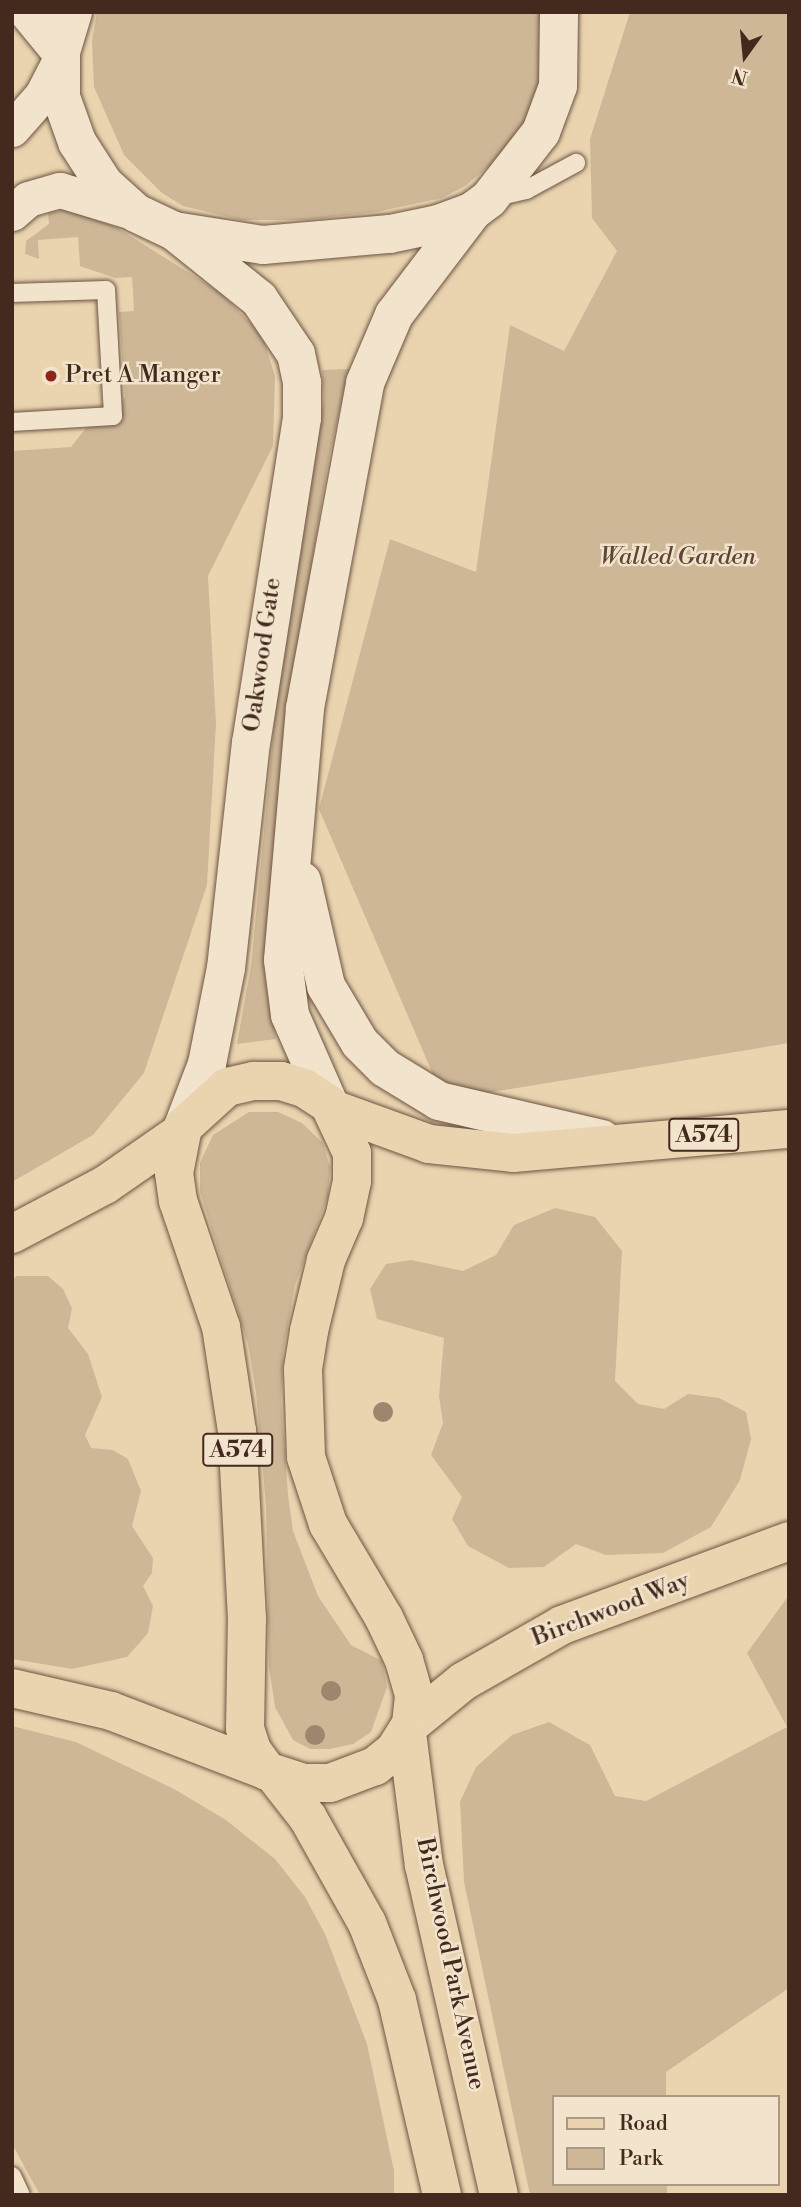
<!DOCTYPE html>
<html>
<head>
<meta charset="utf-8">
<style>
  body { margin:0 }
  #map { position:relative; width:801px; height:2207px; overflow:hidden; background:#ead4b0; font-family:"Libre Bodoni",serif }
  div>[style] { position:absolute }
  .green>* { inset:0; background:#ceb797 }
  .roads { filter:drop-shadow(0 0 2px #6d5442) drop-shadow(0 0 2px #6d5442) }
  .lane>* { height:18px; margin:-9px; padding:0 9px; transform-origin:9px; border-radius:9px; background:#f1e3cc }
  .street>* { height:35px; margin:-17.5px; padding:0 17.5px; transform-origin:17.5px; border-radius:17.5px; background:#f1e3cc }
  .secondary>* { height:38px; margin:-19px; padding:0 19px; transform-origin:19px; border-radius:19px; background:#f1e3cc }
  .primary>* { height:38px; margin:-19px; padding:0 19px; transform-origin:19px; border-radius:19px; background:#ead4b0 }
  .trees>* { width:20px; height:20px; margin:-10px; border-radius:50%; background:#9e856d }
  .dots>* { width:19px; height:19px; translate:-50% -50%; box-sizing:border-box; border:4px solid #f1e3cc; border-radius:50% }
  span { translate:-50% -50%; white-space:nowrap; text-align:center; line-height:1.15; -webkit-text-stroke:5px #f1e3cc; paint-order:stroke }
  .shield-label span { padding:2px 5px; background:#f1e3cc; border:2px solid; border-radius:5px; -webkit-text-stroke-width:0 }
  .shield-label { font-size:23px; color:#43291e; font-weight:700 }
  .poi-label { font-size:24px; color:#43291e }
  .left { translate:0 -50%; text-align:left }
  .park-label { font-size:24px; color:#5f4536; font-style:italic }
  .street-label { font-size:24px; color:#43291e }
  .frame { position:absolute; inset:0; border:14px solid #43291e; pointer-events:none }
  .legend { position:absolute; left:552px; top:2095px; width:228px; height:91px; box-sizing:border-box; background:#f1e3cc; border:2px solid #ab9986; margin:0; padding:9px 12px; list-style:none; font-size:21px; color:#43291e }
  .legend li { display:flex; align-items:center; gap:14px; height:35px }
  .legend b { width:35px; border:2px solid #ab9986 }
  .north { position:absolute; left:710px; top:21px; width:70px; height:70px; -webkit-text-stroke:5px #f1e3cc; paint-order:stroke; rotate:195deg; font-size:19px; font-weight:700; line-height:28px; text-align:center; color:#43291e }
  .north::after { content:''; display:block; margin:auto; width:24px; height:32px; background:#43291e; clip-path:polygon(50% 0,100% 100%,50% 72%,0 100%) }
</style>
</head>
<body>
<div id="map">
  <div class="green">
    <div style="clip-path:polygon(97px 12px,543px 12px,539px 87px,531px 112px,504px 154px,465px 186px,442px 198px,376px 212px,306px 220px,241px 220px,183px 206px,162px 193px,124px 155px,94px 87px,92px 41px)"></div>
    <div style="clip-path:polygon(630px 12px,789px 12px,789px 1043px,444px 1100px,319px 809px,390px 539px,476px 572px,510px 325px,564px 351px,617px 251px,592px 218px,590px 139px)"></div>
    <div style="clip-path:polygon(69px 209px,116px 227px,221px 293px,262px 335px,275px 376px,273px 446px,208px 576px,216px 724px,207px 885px,144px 1073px,93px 1135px,12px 1182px,12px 451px,71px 447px,86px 428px,107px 422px,119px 411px,125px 396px,119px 312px,134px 311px,132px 277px,115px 278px,80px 266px,78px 237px,38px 240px,39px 259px,25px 254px,26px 241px,49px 224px,48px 213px)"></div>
    <div style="clip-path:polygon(349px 369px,329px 457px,293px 679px,271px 1010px,276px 1039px,237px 1044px,251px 966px,276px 707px,324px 397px,322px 370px)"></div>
    <div style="clip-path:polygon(249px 1112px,278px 1112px,302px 1123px,323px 1143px,330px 1167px,328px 1196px,295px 1285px,283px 1352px,281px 1400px,288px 1495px,293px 1531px,318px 1596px,351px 1645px,382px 1661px,387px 1687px,371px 1732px,353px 1744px,330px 1749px,310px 1749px,293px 1740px,275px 1707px,269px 1667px,266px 1505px,256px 1392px,248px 1344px,200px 1192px,200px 1163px,213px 1135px)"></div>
    <div style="clip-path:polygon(555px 1208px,595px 1217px,622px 1251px,615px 1381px,638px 1404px,664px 1409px,688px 1394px,719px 1398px,746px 1412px,751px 1439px,740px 1480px,711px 1527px,663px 1553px,606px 1555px,576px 1544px,544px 1567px,509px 1568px,468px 1546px,452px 1519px,462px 1497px,431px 1455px,443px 1423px,439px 1396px,444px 1338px,377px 1319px,370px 1289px,386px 1264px,411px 1260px,463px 1271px,496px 1255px,514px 1225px)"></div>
    <div style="clip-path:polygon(17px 1276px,48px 1276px,63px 1289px,72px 1308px,68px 1328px,88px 1354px,102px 1397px,85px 1435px,91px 1448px,113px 1450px,128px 1459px,141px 1491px,132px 1526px,153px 1558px,152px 1573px,143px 1586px,153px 1606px,148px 1633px,127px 1657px,72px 1669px,12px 1659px,12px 1280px)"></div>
    <div style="clip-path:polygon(789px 1595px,789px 1988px,666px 2072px,666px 2097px,554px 2097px,554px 2184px,667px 2184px,667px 2195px,530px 2195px,464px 1882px,460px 1802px,476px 1767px,512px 1735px,549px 1722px,590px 1745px,615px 1796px,646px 1801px,787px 1727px,747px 1653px)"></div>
    <div style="clip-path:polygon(12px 1726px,76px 1742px,174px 1789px,226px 1820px,275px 1859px,305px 1897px,325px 1934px,367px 2044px,394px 2171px,394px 2195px,40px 2195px,12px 2144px)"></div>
  </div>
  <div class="roads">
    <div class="lane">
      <div style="left:496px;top:197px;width:31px;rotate:-13deg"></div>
      <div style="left:526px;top:190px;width:57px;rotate:-28.4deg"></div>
      <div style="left:12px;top:293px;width:94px;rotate:-1.8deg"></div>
      <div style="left:106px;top:290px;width:126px;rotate:86.8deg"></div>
      <div style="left:113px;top:416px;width:101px;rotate:176.6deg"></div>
      <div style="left:12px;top:2176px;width:21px;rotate:65deg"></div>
    </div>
    <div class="street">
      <div style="left:12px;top:129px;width:45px;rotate:-48.6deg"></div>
      <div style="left:42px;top:95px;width:42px;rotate:-62.8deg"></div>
      <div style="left:12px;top:213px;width:21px;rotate:-41deg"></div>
      <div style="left:28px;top:199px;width:33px;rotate:-16deg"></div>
      <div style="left:60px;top:190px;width:76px;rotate:16.8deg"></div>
    </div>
    <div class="secondary">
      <div style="left:28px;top:12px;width:52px;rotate:50.5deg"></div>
      <div style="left:73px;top:12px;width:42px;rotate:106.7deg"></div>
      <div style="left:61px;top:52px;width:45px;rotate:90deg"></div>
      <div style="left:61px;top:97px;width:48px;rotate:70.4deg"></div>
      <div style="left:77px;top:142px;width:50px;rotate:57.3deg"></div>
      <div style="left:104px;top:184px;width:43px;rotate:42.2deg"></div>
      <div style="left:136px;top:213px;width:42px;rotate:25.3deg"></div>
      <div style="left:174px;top:231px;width:90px;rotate:8.9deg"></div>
      <div style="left:263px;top:245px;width:127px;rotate:-5deg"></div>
      <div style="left:390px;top:234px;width:49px;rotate:-11.8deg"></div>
      <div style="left:438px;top:224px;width:37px;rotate:-20deg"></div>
      <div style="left:473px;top:211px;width:20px;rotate:-37deg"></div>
      <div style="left:489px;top:199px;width:85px;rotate:-52.2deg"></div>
      <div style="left:541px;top:132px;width:49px;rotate:-69.7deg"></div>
      <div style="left:558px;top:86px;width:74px;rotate:-89.2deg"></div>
      <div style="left:174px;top:231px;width:109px;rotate:38.7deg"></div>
      <div style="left:259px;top:299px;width:66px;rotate:56.1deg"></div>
      <div style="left:296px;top:354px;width:30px;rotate:78deg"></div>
      <div style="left:302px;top:383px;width:35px;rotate:90deg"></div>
      <div style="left:302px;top:418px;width:328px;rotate:98.9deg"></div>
      <div style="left:251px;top:742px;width:227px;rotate:96.3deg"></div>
      <div style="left:226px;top:968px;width:98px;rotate:101.2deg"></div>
      <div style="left:207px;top:1064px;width:67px;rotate:110.9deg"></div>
      <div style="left:302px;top:881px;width:108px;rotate:77.1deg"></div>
      <div style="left:326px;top:986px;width:66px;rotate:59.2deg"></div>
      <div style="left:360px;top:1043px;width:35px;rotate:45deg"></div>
      <div style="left:385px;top:1068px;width:63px;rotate:31.4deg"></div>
      <div style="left:439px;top:1101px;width:167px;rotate:13.1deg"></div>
      <div style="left:329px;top:1104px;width:97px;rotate:-113.7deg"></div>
      <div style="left:290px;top:1015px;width:55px;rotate:-97.3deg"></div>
      <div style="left:283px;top:960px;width:253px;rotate:-85deg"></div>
      <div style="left:305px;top:708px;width:330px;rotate:-79.5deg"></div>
      <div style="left:365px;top:383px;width:74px;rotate:-66.9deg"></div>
      <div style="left:394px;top:315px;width:131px;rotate:-52.8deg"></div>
    </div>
    <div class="primary">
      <div style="left:254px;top:1081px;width:27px"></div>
      <div style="left:281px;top:1081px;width:24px;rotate:17deg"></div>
      <div style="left:304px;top:1088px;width:30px;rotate:33deg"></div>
      <div style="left:329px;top:1104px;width:54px;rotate:64.9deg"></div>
      <div style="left:352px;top:1153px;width:28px;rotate:90deg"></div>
      <div style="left:352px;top:1181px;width:38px;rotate:102deg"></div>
      <div style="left:344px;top:1218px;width:46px;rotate:113.2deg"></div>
      <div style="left:326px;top:1260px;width:73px;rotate:103.5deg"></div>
      <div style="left:309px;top:1331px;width:39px;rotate:99deg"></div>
      <div style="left:303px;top:1370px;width:87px;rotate:88deg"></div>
      <div style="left:306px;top:1457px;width:71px;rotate:71.8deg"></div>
      <div style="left:328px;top:1524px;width:109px;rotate:59.2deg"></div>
      <div style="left:384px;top:1618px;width:47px;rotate:64.5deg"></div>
      <div style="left:404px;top:1660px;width:37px;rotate:74deg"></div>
      <div style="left:414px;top:1696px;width:28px;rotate:96deg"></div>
      <div style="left:411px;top:1724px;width:31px;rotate:122deg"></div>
      <div style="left:395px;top:1750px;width:26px;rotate:141deg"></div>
      <div style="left:375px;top:1766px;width:48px;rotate:159.3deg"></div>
      <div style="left:330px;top:1783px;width:26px;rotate:180deg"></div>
      <div style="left:304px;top:1783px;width:39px;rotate:-162deg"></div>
      <div style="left:267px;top:1771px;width:26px;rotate:-126deg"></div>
      <div style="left:252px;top:1750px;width:22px;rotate:-108deg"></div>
      <div style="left:245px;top:1729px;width:110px;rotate:-89deg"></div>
      <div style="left:247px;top:1619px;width:188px;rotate:-93deg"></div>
      <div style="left:237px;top:1431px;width:105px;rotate:-98.7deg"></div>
      <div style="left:221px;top:1327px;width:133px;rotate:-108.8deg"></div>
      <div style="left:178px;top:1201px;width:28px;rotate:-98deg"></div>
      <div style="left:174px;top:1173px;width:47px;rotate:-78.9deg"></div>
      <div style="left:183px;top:1127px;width:59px;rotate:-42.3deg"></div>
      <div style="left:227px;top:1087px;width:28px;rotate:-13deg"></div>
      <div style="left:333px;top:1109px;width:102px;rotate:20deg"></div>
      <div style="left:429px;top:1144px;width:84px;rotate:6.1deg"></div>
      <div style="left:513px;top:1153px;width:277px;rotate:-5deg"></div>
      <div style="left:12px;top:1234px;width:105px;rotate:-27.8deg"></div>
      <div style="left:105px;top:1185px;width:91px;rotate:-34.7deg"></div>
      <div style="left:12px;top:1688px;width:102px;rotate:13.1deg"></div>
      <div style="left:111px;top:1711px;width:167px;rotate:21deg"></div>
      <div style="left:411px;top:1724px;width:68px;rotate:-39.1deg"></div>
      <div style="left:464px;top:1681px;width:113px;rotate:-29.7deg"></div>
      <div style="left:562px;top:1625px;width:242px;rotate:-20.3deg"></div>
      <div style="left:407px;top:1733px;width:133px;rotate:82.7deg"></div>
      <div style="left:424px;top:1865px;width:338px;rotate:77.2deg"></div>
      <div style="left:276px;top:1777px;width:52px;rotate:52deg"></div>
      <div style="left:308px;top:1818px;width:120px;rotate:60.7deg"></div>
      <div style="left:367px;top:1923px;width:83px;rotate:68.7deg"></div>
      <div style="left:397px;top:2000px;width:200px;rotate:77deg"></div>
    </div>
  </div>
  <div class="trees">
    <div style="left:383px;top:1412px"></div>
    <div style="left:331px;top:1691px"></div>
    <div style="left:315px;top:1735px"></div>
  </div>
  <div class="dots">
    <div style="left:51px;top:376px;background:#8f2418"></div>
  </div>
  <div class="shield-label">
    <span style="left:704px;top:1135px">A574</span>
    <span style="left:238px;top:1450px">A574</span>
  </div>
  <div class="poi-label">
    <span class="left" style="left:65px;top:376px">Pret A Manger</span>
  </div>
  <div class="park-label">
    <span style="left:678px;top:558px">Walled Garden</span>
  </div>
  <div class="street-label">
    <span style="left:263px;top:655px;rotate:-82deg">Oakwood Gate</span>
    <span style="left:611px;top:1610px;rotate:-21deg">Birchwood Way</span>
    <span style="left:450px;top:1964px;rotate:78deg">Birchwood Park Avenue</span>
  </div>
  <div class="frame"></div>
  <ul class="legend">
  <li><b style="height:9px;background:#ead4b0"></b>Road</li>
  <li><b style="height:19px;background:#ceb797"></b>Park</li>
  </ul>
  <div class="north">N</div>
</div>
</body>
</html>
